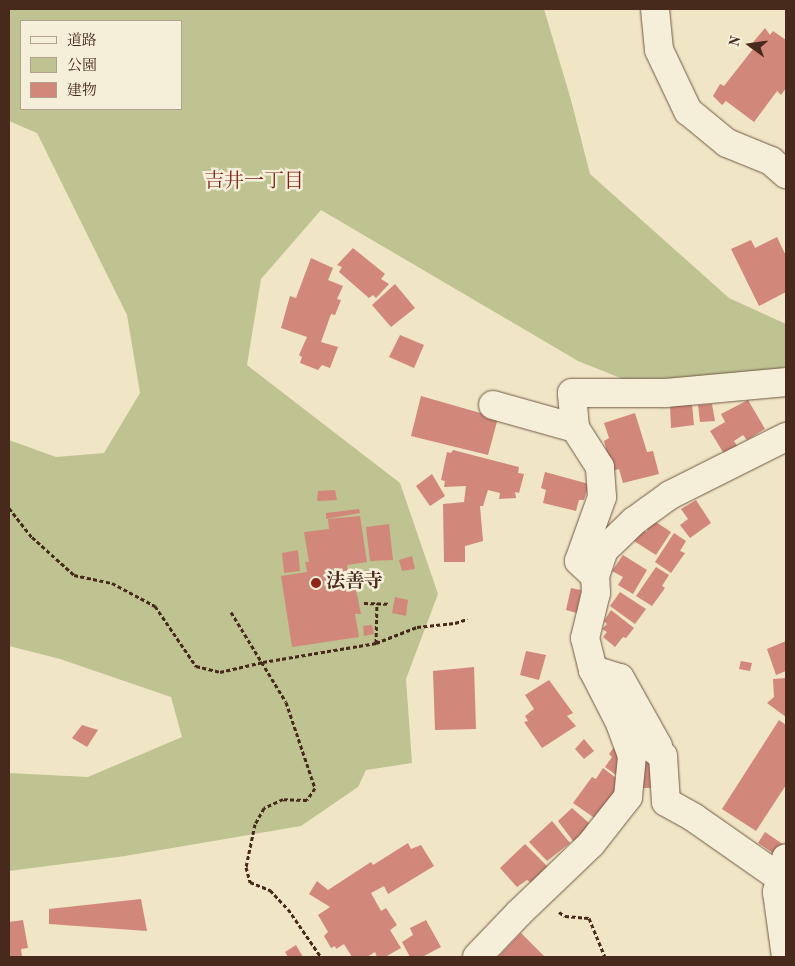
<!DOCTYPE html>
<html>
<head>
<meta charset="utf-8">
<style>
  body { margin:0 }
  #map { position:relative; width:795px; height:966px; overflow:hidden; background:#f0e5c5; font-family:"Old Standard TT","Noto Serif JP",serif }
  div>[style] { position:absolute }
  .green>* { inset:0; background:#bec391 }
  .building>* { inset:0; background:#d1877a }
  .path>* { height:3px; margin-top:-1.5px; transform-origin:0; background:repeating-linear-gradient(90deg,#482a1c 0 4px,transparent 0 6.5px) }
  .roads { filter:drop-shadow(0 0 1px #725946) drop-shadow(0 0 1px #725946) }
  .minor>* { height:28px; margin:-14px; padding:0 14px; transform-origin:14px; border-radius:14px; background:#f5eed9 }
  .dots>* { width:14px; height:14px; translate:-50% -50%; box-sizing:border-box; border:2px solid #f5eed9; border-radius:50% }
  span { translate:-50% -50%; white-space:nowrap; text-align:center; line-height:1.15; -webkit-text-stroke:5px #f5eed9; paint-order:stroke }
  .poi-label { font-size:19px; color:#482a1c; font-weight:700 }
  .left { translate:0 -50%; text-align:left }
  .neighbourhood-label { font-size:20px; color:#7a1f14 }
  .frame { position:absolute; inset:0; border:10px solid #482a1c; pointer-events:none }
  .legend { position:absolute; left:20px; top:20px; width:162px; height:90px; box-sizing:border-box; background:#f5eed9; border:1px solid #b0a08d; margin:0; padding:6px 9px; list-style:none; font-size:15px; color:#482a1c }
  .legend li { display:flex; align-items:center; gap:10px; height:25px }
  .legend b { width:25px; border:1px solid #b0a08d }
  .north { position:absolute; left:725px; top:20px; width:50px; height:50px; -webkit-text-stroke:4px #f5eed9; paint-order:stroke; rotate:284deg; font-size:14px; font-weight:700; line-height:20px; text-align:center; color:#482a1c }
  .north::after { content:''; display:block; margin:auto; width:18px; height:22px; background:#482a1c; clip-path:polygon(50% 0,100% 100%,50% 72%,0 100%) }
</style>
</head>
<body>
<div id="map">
  <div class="green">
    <div style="clip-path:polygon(evenodd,9px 9px,544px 9px,571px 100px,590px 174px,729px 298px,786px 324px,786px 366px,758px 377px,623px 379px,578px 361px,321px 210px,261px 279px,247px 365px,400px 483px,438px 594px,406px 679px,412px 763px,366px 770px,358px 787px,301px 826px,125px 856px,9px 871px,9px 773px,88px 777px,182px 737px,171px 697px,60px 659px,9px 646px,9px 440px,56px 457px,104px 453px,140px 393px,127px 315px,37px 133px,9px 121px,9px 9px,21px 21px,181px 21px,181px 109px,21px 109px,21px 21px)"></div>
  </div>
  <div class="building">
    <div style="clip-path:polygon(765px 28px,770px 35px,773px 31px,786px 40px,786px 88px,781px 95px,777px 91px,754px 122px,726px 101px,722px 105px,713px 96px,720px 84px,724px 86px,753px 49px,749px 47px)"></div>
    <div style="clip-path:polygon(777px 237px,786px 256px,786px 292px,759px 306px,731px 249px,751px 240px,755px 248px)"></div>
    <div style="clip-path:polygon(353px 248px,385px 274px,381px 279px,389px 284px,376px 298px,373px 295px,369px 298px,339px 272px,342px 267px,337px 265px)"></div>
    <div style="clip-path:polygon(311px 258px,333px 268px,328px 280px,343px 286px,337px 299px,341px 300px,335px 315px,331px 314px,321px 342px,338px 347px,330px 368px,322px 365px,318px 370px,300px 363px,302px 357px,299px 355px,307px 337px,281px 328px,290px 296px,296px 298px)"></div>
    <div style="clip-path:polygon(395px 284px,415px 308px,391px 327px,372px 305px)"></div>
    <div style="clip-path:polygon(400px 335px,424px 345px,414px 368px,389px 357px)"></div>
    <div style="clip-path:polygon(421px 396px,498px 418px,488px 455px,411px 436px)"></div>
    <div style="clip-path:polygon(748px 400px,765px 429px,747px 440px,743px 435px,734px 441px,739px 449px,726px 457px,710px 431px,725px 422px,721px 414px)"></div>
    <div style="clip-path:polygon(692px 404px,694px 425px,671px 428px,670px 405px)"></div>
    <div style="clip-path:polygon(712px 404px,715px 421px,700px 422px,698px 405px)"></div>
    <div style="clip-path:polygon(635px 413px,647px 452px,653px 451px,659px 474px,623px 483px,619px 469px,612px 471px,604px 441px,609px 438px,604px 423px)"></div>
    <div style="clip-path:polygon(453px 450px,519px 467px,518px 473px,524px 474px,519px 493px,515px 492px,516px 498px,499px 499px,500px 493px,488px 490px,483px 506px,480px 506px,483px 541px,465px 546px,465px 562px,444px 562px,443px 504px,464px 502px,466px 486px,444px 487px,445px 481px,441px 480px,447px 452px,451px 453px)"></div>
    <div style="clip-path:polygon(545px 472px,589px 484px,584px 500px,579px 500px,576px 511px,543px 503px,546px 490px,541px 488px)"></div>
    <div style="clip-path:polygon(432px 474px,445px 496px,430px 506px,416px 486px)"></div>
    <div style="clip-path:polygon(335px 490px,337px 500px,317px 501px,318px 491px)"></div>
    <div style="clip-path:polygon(696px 500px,711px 523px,690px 538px,680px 525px,688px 519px,681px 509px)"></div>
    <div style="clip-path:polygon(359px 509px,360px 513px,326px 519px,326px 513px)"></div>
    <div style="clip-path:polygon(360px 516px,367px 562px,347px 565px,351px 591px,356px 590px,361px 614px,355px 614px,359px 637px,292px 647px,281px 576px,307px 572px,305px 562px,309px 562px,304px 532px,329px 529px,328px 519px)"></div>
    <div style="clip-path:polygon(653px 520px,671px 532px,656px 555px,634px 541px,642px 530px,646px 532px)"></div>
    <div style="clip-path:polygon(389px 524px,393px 560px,370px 561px,366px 527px)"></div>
    <div style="clip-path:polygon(674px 533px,686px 541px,680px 551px,685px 553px,671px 573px,655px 562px)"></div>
    <div style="clip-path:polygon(298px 550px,300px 571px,284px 573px,282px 553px)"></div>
    <div style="clip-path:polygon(623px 555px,647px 570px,633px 594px,618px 585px,623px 577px,612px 571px)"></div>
    <div style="clip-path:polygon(412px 556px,415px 569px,402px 571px,399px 560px)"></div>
    <div style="clip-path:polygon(656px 567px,669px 575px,662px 586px,665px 588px,652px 606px,636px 596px)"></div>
    <div style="clip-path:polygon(571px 588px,581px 590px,577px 613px,566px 610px)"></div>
    <div style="clip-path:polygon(620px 592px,646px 609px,635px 624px,610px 606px)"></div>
    <div style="clip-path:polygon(395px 597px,408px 600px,406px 616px,392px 613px)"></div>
    <div style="clip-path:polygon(611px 610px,634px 628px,626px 638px,623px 637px,615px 647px,603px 637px,607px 632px,602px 629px,607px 624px,604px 621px)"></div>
    <div style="clip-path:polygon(372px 625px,374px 634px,364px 636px,363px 626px)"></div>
    <div style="clip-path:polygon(786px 641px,786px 671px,776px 675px,767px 649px)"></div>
    <div style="clip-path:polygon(526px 651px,546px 655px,539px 680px,520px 675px)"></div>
    <div style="clip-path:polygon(741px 661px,752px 663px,750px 671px,739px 669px)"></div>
    <div style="clip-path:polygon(474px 667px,476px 729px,435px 730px,433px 671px)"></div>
    <div style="clip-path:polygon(786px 678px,786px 717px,767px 703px,774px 697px,773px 679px)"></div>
    <div style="clip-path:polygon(549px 680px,573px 713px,567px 716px,576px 726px,542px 748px,524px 722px,528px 721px,525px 716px,534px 709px,525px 695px)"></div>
    <div style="clip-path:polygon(779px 720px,786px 725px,786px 785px,756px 831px,722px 809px)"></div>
    <div style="clip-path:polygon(82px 725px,98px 730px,87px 747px,72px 738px)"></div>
    <div style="clip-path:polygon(584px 739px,594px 751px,584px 759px,575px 749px)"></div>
    <div style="clip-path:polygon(620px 739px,619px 777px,605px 767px,612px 757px,609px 754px)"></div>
    <div style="clip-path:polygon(643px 758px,656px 759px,655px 788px,641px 788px)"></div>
    <div style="clip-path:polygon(603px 768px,624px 784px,596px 819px,573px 803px,592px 777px,596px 779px)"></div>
    <div style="clip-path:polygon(572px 808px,589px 823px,586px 827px,590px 831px,576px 845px,558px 821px)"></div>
    <div style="clip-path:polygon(552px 821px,570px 843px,547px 861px,529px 842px)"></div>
    <div style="clip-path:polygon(765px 832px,784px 845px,776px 855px,758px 843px)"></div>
    <div style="clip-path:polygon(408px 843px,411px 849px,421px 845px,434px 866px,388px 894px,384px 886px,371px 893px,381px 911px,386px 908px,397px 925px,390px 930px,401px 948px,385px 957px,377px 957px,375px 952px,367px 957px,352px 957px,344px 944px,336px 949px,335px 946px,331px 948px,324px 936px,328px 932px,318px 915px,330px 907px,309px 894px,317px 881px,328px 890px,371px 862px,373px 865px)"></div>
    <div style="clip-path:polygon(525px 844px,551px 870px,533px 884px,527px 880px,517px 887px,500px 868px)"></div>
    <div style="clip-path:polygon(141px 899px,147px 931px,49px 924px,49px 909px)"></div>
    <div style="clip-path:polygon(23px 920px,28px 948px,21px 949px,22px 957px,9px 957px,9px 922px)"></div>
    <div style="clip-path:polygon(426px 920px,441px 947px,422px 957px,410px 957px,402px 942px,413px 935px,410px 928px)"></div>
    <div style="clip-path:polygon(521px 933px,545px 957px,498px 957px)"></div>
    <div style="clip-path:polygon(296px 945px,303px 957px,288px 957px,285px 952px)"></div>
  </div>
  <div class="path">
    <div style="left:9px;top:508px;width:37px;rotate:52deg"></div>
    <div style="left:32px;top:537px;width:57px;rotate:42.1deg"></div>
    <div style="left:74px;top:575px;width:39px;rotate:12deg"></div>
    <div style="left:112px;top:583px;width:49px;rotate:28.1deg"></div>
    <div style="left:155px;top:606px;width:73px;rotate:55.7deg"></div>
    <div style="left:196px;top:666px;width:25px;rotate:14deg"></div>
    <div style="left:220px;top:672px;width:44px;rotate:-13.1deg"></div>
    <div style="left:263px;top:662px;width:115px;rotate:-9.5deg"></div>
    <div style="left:376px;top:643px;width:44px;rotate:-21.3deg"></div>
    <div style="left:417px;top:627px;width:38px;rotate:-6deg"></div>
    <div style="left:455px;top:623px;width:13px;rotate:-18deg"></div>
    <div style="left:364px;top:603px;width:25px;rotate:2deg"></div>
    <div style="left:231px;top:612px;width:105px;rotate:58.6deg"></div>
    <div style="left:286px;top:702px;width:91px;rotate:71.4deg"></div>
    <div style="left:315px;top:788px;width:14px;rotate:124deg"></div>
    <div style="left:307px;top:800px;width:24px;rotate:-178deg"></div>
    <div style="left:283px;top:799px;width:21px;rotate:155deg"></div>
    <div style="left:264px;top:808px;width:18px;rotate:119deg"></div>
    <div style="left:255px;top:824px;width:44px;rotate:101.8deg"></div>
    <div style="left:246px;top:867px;width:16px;rotate:75deg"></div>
    <div style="left:250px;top:882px;width:22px;rotate:22deg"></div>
    <div style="left:270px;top:890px;width:26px;rotate:47deg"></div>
    <div style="left:288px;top:909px;width:58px;rotate:55.5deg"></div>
    <div style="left:376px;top:643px;width:40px;rotate:-88.6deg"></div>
    <div style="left:559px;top:912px;width:7px;rotate:34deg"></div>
    <div style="left:565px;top:916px;width:24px;rotate:5deg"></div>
    <div style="left:589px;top:918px;width:42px;rotate:67.7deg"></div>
  </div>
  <div class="roads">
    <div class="minor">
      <div style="left:655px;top:9px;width:41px;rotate:84.4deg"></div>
      <div style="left:659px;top:50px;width:68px;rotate:64.6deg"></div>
      <div style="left:688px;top:111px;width:50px;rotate:39.4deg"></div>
      <div style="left:727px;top:143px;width:48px;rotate:22.2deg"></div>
      <div style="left:771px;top:161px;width:20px;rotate:41deg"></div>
      <div style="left:493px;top:405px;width:85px;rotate:15.7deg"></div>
      <div style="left:595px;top:576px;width:22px;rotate:-137deg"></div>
      <div style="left:579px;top:561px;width:68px;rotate:-70.2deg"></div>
      <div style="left:602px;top:497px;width:30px;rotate:-94deg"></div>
      <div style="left:600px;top:467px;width:46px;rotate:-122.7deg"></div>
      <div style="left:575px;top:428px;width:35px;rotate:-95deg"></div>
      <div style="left:572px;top:393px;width:94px"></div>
      <div style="left:666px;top:393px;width:121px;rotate:-5.2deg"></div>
      <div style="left:593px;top:670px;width:28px;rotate:17deg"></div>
      <div style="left:620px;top:678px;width:78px;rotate:60.8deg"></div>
      <div style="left:621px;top:725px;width:52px;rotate:36.4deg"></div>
      <div style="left:663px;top:756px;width:46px;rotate:86.3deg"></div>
      <div style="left:666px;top:802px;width:31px;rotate:29deg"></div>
      <div style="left:693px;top:817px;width:106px;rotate:35deg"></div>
      <div style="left:477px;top:957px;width:61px;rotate:-46.3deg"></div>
      <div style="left:519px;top:913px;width:100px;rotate:-43.8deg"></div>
      <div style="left:591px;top:844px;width:60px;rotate:-51.8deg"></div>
      <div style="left:628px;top:797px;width:41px;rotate:-84.4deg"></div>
      <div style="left:632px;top:756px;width:33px;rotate:-110deg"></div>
      <div style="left:621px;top:725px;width:62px;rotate:-117deg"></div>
      <div style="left:593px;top:670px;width:33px;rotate:-104deg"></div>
      <div style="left:585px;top:638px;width:46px;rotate:-76.3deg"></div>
      <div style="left:596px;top:593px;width:17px;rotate:-93deg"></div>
      <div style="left:595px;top:576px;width:28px;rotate:-71deg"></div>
      <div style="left:604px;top:550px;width:42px;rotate:-44deg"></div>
      <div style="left:634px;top:521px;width:44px;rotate:-35.8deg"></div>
      <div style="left:670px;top:495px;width:130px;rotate:-26.6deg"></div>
      <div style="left:786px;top:957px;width:66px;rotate:-97.9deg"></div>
      <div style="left:777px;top:892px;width:35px;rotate:-75deg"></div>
    </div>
  </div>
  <div class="dots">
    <div style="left:316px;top:583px;background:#8f2418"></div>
  </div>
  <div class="poi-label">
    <span class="left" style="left:326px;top:583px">法善寺</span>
  </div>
  <div class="neighbourhood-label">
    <span style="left:254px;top:182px">吉井一丁目</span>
  </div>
  <div class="frame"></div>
  <ul class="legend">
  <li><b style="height:6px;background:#f5eed9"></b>道路</li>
  <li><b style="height:14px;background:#bec391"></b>公園</li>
  <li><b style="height:14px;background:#d1877a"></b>建物</li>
  </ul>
  <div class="north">N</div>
</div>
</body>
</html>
